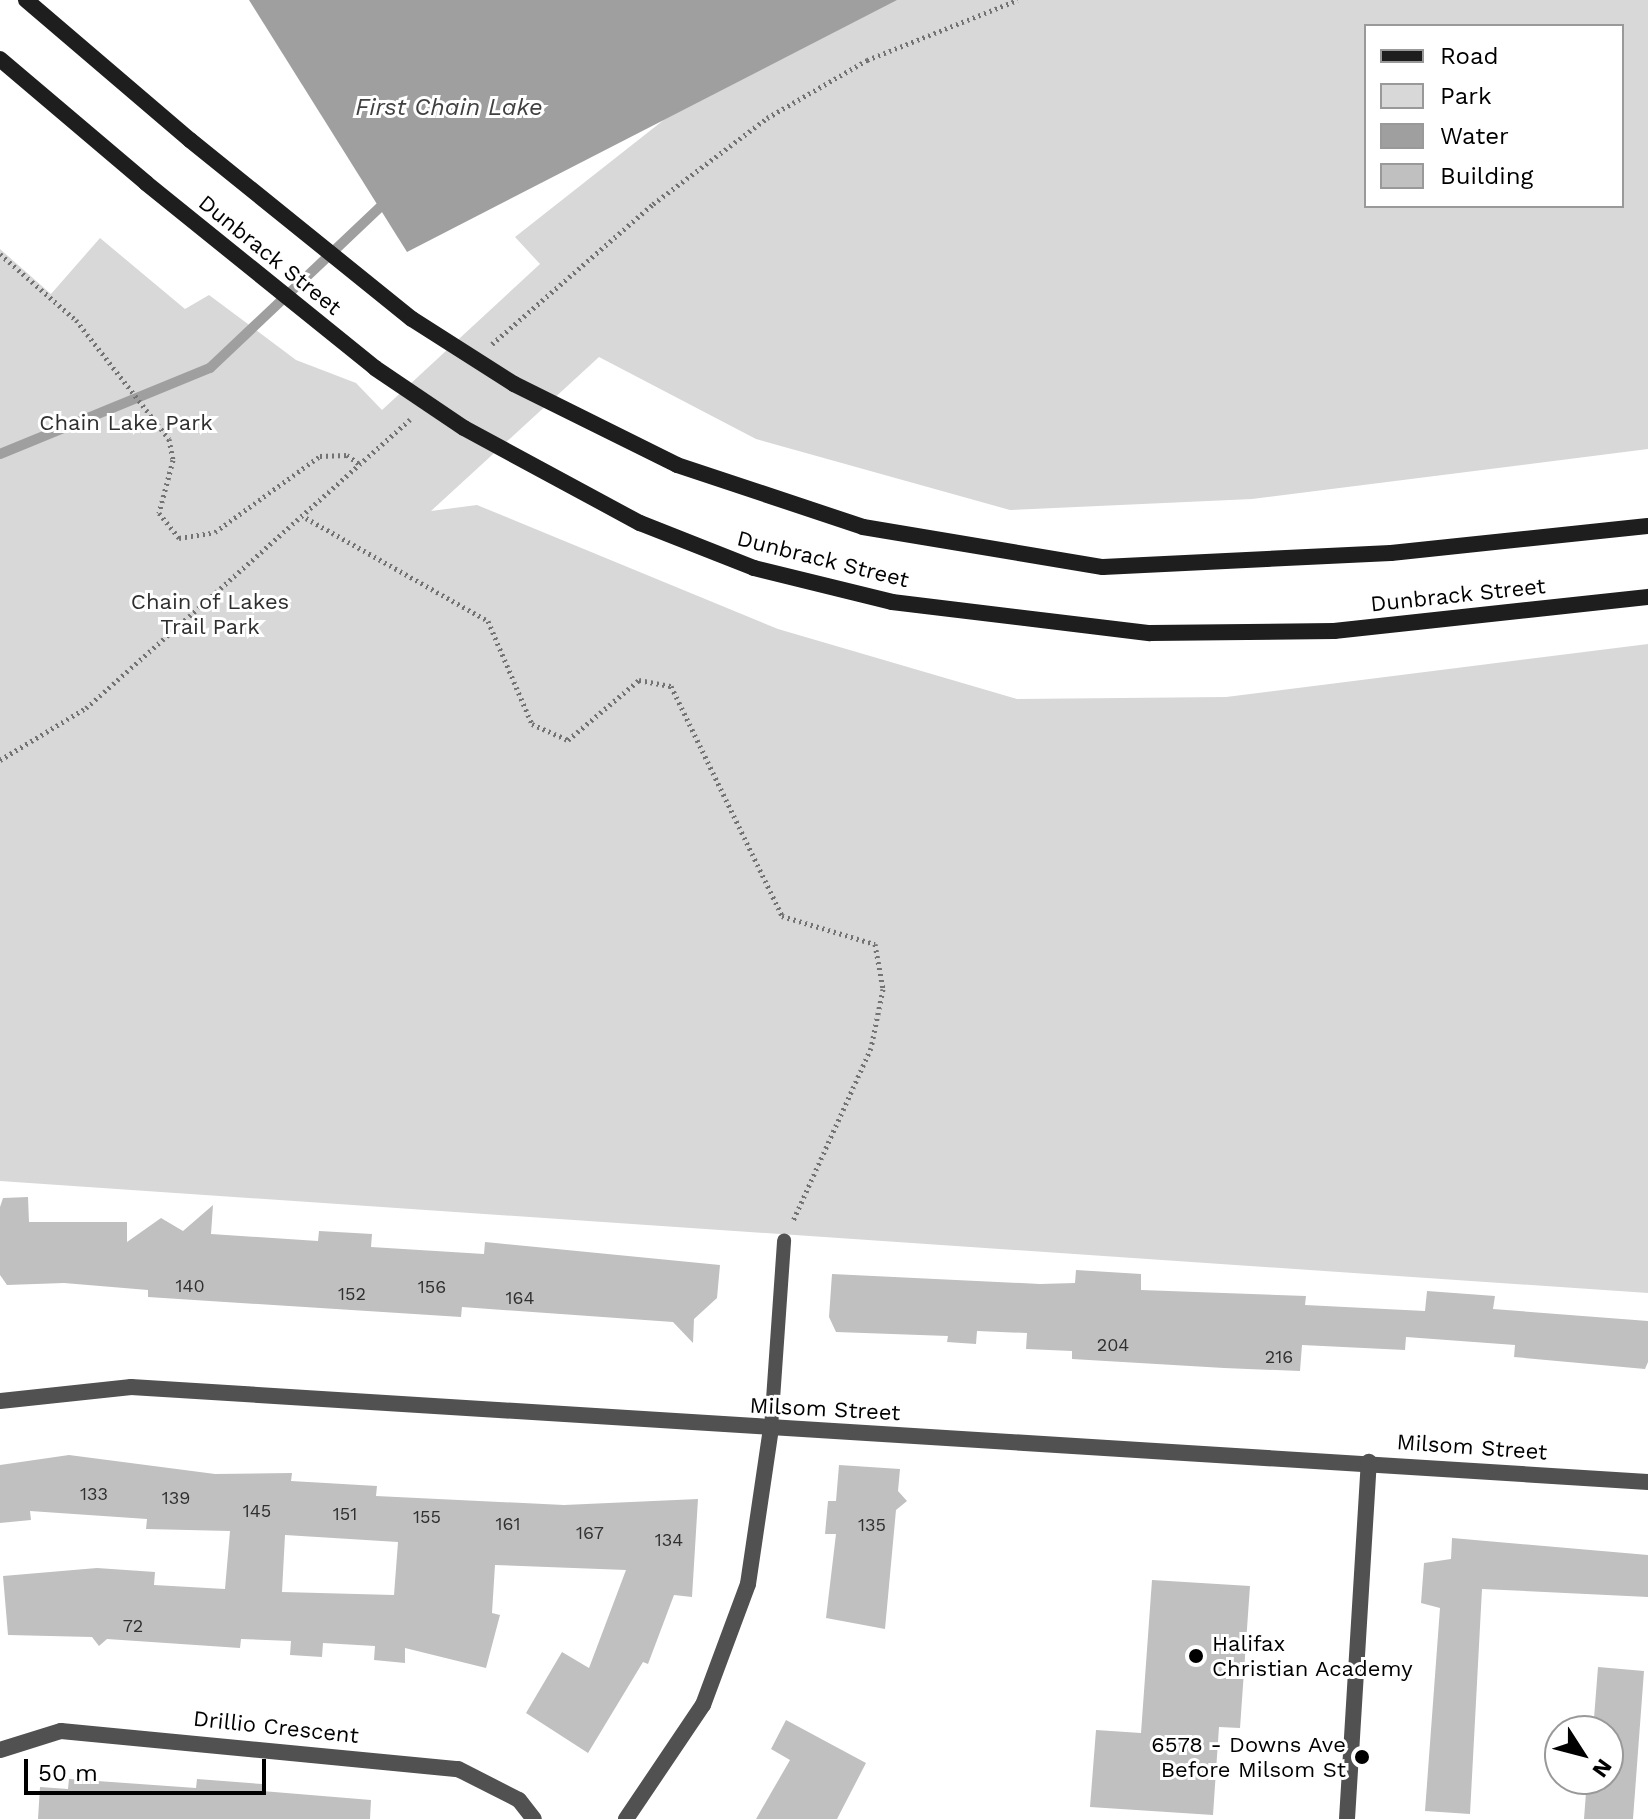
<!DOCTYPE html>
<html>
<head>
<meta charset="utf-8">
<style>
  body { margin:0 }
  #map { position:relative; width:1648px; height:1819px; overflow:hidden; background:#fff; font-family:"Work Sans",sans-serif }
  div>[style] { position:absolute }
  .green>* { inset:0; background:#d8d8d8 }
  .water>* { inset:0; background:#9f9f9f }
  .stream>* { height:10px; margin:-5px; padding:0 5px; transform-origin:5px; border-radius:5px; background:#9f9f9f }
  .building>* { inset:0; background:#c0c0c0 }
  .path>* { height:5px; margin-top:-2.5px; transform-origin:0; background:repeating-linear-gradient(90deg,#737373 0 2px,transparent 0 6px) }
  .service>* { height:14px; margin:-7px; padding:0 7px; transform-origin:7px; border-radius:7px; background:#515151 }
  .minor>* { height:16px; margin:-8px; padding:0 8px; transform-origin:8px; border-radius:8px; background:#515151 }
  .secondary>* { height:16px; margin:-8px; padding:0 8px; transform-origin:8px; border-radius:8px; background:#1e1e1e }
  .secondary-bridge>* { height:16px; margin:-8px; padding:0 8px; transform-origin:8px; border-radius:8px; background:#1e1e1e }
  .dots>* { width:22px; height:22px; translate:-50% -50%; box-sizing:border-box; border:4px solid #fff; border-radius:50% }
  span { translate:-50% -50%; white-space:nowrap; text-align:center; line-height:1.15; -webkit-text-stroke:6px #fff; paint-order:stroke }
  .number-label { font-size:18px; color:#303030 }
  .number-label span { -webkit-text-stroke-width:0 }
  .street-label { font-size:22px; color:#000 }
  .park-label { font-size:22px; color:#2f2f2f }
  .poi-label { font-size:22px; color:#000 }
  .left { translate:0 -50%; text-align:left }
  .right { translate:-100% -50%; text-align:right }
  .water-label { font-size:24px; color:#404040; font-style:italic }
  .legend { position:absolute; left:1364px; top:24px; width:260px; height:184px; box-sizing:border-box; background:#fff; border:2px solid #999; margin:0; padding:10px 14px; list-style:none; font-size:24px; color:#000 }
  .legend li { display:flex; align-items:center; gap:16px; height:40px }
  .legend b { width:40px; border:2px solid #999 }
  .north { position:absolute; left:1544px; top:1715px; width:80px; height:80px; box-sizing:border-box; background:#fff; border:2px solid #999; border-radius:50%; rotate:126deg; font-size:22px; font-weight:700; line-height:32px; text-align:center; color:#000 }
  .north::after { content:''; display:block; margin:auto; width:28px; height:36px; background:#000; clip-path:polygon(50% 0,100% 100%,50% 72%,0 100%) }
  .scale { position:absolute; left:24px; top:1759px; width:242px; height:36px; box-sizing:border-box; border:4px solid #000; border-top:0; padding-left:10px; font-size:24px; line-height:28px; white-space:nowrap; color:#000; -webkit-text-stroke:6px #fff; paint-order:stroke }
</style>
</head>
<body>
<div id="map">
  <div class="green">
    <div style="clip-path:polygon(evenodd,869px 0,1648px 0,1648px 449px,1252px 499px,1010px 510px,756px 439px,599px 357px,431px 511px,477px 505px,778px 629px,1017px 699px,1226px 697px,1648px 644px,1648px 1293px,0 1181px,0 249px,51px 294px,100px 238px,185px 309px,209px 295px,296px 360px,356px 383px,382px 410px,540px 264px,515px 237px,698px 93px,869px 0,1366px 26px,1622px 26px,1622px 206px,1366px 206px,1366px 26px)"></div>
  </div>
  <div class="water">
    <div style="clip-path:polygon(249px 0,897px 0,407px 252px)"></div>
  </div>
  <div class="stream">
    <div style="left:0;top:454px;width:227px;rotate:-22.3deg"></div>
    <div style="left:210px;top:368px;width:234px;rotate:-43.4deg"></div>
  </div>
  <div class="building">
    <div style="clip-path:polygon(28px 1197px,29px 1222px,127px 1222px,127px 1242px,161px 1218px,183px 1231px,213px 1205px,211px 1234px,318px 1241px,319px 1231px,372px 1234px,371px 1247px,484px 1254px,485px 1242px,720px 1265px,717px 1298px,694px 1319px,693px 1343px,673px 1322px,462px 1307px,461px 1317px,148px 1297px,148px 1290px,64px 1283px,7px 1285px,0 1275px,0 1207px,3px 1198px)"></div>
    <div style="clip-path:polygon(1076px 1270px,1141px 1274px,1141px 1290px,1306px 1296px,1305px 1305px,1425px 1311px,1427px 1291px,1495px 1296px,1493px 1309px,1648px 1321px,1648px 1362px,1645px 1369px,1514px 1357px,1515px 1345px,1406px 1337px,1405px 1350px,1302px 1345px,1300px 1371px,1224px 1368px,1072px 1359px,1072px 1351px,1026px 1349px,1027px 1333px,977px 1331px,976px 1344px,947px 1342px,948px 1336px,836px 1332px,829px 1317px,832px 1274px,1040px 1284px,1075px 1283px)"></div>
    <div style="clip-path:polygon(evenodd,69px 1455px,215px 1474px,292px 1473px,291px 1481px,377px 1486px,376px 1496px,564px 1505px,698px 1499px,692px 1597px,674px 1595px,648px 1664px,643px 1662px,588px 1753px,526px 1713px,562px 1652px,589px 1668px,626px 1570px,495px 1565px,492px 1613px,500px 1615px,486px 1668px,405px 1648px,405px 1663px,374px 1660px,375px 1646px,323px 1643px,322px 1657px,290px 1655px,291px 1641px,241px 1639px,240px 1648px,107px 1639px,99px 1646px,92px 1637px,8px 1635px,3px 1576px,97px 1568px,155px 1572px,154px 1585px,225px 1589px,230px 1531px,146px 1529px,147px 1519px,30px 1511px,31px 1520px,0 1523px,0 1465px,69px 1455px,285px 1535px,398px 1542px,394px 1595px,282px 1592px,285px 1535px)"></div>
    <div style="clip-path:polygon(839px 1465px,900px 1469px,898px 1491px,907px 1501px,896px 1510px,885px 1629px,826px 1618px,836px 1534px,825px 1534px,828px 1501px,836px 1501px)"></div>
    <div style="clip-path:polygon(1452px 1538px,1648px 1555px,1648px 1597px,1482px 1589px,1470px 1814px,1425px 1811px,1440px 1608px,1421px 1603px,1424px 1563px,1451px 1559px)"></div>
    <div style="clip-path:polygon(1152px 1580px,1250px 1586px,1240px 1728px,1219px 1727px,1213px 1815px,1090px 1807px,1096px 1730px,1141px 1733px)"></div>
    <div style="clip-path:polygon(1598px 1667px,1644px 1671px,1633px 1819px,1584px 1819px,1587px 1779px,1608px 1779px,1608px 1731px,1593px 1731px)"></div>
    <div style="clip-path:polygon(786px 1720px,866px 1763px,837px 1819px,756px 1819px,790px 1760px,771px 1749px)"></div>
    <div style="clip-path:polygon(69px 1779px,196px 1788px,197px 1779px,262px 1784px,262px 1791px,371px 1800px,370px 1819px,38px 1819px,40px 1787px,68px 1789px)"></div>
  </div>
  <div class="path">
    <div style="left:0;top:254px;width:101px;rotate:41deg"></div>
    <div style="left:76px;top:320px;width:151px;rotate:52deg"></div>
    <div style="left:169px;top:439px;width:21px;rotate:79deg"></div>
    <div style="left:173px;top:460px;width:55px;rotate:104.8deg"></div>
    <div style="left:159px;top:513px;width:32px;rotate:51deg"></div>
    <div style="left:179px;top:538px;width:36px;rotate:-9deg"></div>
    <div style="left:215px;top:532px;width:130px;rotate:-35.9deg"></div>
    <div style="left:320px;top:456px;width:27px;rotate:-2deg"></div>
    <div style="left:347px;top:455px;width:17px;rotate:36deg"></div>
    <div style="left:492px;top:344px;width:213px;rotate:-41deg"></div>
    <div style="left:653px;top:204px;width:143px;rotate:-37deg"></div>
    <div style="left:767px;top:118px;width:116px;rotate:-30.1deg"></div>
    <div style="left:867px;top:60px;width:162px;rotate:-21.7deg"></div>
    <div style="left:306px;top:518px;width:209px;rotate:29.5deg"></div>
    <div style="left:488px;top:621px;width:112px;rotate:66.9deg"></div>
    <div style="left:532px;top:724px;width:39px;rotate:24deg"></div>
    <div style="left:568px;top:740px;width:93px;rotate:-40.2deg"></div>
    <div style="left:639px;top:680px;width:33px;rotate:11deg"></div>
    <div style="left:671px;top:686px;width:255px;rotate:64.2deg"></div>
    <div style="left:782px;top:916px;width:97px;rotate:16.8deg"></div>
    <div style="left:875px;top:944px;width:46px;rotate:79.9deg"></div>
    <div style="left:883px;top:989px;width:60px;rotate:101.5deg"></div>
    <div style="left:871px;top:1048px;width:190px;rotate:114.3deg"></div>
    <div style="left:0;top:760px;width:100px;rotate:-31.2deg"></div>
    <div style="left:86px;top:708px;width:434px;rotate:-41.7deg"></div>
  </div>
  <div class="service">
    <div style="left:771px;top:1428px;width:188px;rotate:-86deg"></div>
  </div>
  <div class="minor">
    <div style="left:0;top:1401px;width:132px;rotate:-6.1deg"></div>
    <div style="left:131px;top:1387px;width:1520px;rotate:3.58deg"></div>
    <div style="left:0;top:1750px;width:64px;rotate:-17.3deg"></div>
    <div style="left:61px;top:1731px;width:399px;rotate:5.5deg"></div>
    <div style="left:458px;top:1769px;width:68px;rotate:26.9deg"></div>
    <div style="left:519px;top:1800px;width:24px;rotate:52deg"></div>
    <div style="left:626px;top:1819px;width:138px;rotate:-56deg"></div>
    <div style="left:703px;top:1705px;width:129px;rotate:-69.6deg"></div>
    <div style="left:748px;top:1584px;width:158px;rotate:-81.6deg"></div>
    <div style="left:1347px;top:1819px;width:358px;rotate:-86.5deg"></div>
  </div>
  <div class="secondary">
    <div style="left:26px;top:0;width:216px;rotate:40.5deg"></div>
    <div style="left:0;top:59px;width:192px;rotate:40.3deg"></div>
    <div style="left:514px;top:384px;width:182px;rotate:26.4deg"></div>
    <div style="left:677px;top:465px;width:196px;rotate:18.4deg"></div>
    <div style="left:863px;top:527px;width:243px;rotate:9.5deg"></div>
    <div style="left:1103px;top:567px;width:288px;rotate:-2.8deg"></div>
    <div style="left:1391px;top:553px;width:258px;rotate:-6deg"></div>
    <div style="left:464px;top:428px;width:200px;rotate:28.4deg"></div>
    <div style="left:640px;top:523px;width:123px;rotate:21.5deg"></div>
    <div style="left:754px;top:568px;width:142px;rotate:13.8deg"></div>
    <div style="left:892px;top:602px;width:260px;rotate:6.9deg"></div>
    <div style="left:1150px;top:633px;width:184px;rotate:-0.6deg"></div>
    <div style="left:1334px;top:631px;width:316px;rotate:-6.2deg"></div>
  </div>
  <div class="secondary-bridge">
    <div style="left:190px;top:140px;width:285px;rotate:38.9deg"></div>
    <div style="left:412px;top:319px;width:121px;rotate:32.5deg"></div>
    <div style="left:146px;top:183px;width:294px;rotate:38.9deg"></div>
    <div style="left:375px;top:368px;width:107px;rotate:34deg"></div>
  </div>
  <div class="dots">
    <div style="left:1196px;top:1656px;background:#000"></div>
    <div style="left:1362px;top:1757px;background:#000"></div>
  </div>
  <div class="number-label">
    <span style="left:190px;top:1286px">140</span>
    <span style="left:432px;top:1287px">156</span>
    <span style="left:352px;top:1294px">152</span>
    <span style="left:520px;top:1298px">164</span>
    <span style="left:1113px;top:1345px">204</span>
    <span style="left:1279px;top:1357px">216</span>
    <span style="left:94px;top:1494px">133</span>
    <span style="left:176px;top:1498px">139</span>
    <span style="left:257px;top:1511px">145</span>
    <span style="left:345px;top:1514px">151</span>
    <span style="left:427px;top:1517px">155</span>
    <span style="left:508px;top:1524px">161</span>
    <span style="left:872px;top:1525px">135</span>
    <span style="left:590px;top:1533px">167</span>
    <span style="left:669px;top:1540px">134</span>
    <span style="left:133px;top:1626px">72</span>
  </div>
  <div class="street-label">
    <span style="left:270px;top:255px;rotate:39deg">Dunbrack Street</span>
    <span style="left:823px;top:559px;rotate:14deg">Dunbrack Street</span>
    <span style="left:1458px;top:595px;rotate:-6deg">Dunbrack Street</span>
    <span style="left:825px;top:1409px;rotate:3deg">Milsom Street</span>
    <span style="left:1472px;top:1447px;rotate:4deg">Milsom Street</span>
    <span style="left:276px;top:1727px;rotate:6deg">Drillio Crescent</span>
  </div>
  <div class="park-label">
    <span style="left:126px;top:423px">Chain Lake Park</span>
    <span style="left:210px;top:614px">Chain of Lakes<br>Trail Park</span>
  </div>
  <div class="poi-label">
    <span class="left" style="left:1212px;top:1656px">Halifax<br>Christian Academy</span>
    <span class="right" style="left:1346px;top:1757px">6578 - Downs Ave<br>Before Milsom St</span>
  </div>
  <div class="water-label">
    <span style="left:449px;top:108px">First Chain Lake</span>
  </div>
  <ul class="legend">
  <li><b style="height:10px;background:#1e1e1e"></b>Road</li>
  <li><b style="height:22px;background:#d8d8d8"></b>Park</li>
  <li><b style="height:22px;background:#9f9f9f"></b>Water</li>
  <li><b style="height:22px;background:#c0c0c0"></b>Building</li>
  </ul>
  <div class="north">N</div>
  <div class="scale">50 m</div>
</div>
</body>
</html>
